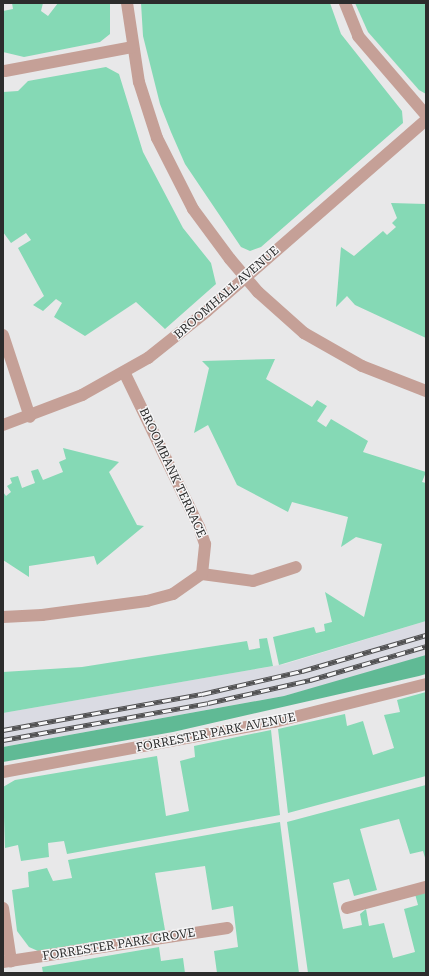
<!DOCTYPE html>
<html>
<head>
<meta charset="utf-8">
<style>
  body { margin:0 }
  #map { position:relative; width:429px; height:976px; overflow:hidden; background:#e8e8e9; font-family:"Roboto Serif",serif }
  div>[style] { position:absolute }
  .built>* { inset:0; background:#dadbe3 }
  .green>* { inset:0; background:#85d9b5 }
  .forest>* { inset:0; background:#60ba95 }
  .minor>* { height:12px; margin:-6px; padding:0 6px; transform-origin:6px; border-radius:6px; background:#c5a097 }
  .rail>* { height:4.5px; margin-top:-2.25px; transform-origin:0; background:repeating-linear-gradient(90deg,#f5f5f6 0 9px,#525253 0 18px); box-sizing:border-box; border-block:1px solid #525253 }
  span { translate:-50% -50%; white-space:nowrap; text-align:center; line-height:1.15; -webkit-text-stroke:3px #f5f5f6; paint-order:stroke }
  .street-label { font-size:12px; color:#2c2c2c }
  .frame { position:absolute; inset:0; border:4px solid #2c2c2c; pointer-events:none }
</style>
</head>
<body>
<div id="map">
  <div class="built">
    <div style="clip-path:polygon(426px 621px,426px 655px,370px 673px,284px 696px,3px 747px,3px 713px,285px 664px)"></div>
  </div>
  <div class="green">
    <div style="clip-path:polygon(12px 3px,43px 3px,41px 11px,48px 16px,58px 3px,110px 3px,110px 34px,100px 42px,24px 57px,3px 52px,3px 11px,13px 9px)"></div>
    <div style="clip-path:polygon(141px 3px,330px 3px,341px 34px,402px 111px,403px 123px,261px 247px,250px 251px,241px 247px,185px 164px,171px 132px,160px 104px,143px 36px)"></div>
    <div style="clip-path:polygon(355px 3px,426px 3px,426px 94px,419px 90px,368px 32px)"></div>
    <div style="clip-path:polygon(106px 67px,119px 74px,143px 152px,183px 228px,211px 263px,216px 284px,165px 329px,136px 302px,85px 336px,54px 317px,62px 303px,56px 299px,43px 311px,33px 305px,44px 296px,18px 248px,31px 240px,26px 233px,11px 243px,3px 232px,3px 92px,18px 91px,28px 81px)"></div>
    <div style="clip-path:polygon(391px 203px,426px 204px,426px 338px,355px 305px,347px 296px,336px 307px,341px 247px,354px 256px,383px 231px,387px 235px,396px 227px,392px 223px,397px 218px)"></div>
    <div style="clip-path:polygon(275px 359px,266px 379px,312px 407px,317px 400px,327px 406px,317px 421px,326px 427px,331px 419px,368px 441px,363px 452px,426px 472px,422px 482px,426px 483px,426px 621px,279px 665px,273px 637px,314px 627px,316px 633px,325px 631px,324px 624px,332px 622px,325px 592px,364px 617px,382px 544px,356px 537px,341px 547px,348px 517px,292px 502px,288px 512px,237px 485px,208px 425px,194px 433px,209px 368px,202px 361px)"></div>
    <div style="clip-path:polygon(63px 448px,119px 462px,109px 472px,137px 525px,144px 526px,97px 565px,94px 556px,29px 566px,29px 577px,3px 560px,3px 492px,6px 496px,11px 492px,7px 486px,12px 483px,10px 478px,18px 476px,22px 488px,35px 483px,31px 471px,38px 469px,43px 480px,63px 472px,59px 462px,66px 459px)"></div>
    <div style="clip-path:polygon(267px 638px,273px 666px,3px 713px,3px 672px,82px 667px,247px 641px,249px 650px,260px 648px,259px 639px)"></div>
    <div style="clip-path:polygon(426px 692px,426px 776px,288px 813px,278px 729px,345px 714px,347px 726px,363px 721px,373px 755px,394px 748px,384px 715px,400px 712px,397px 700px)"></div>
    <div style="clip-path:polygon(271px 730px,280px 815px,67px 854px,64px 841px,48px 843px,49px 857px,21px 861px,18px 845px,5px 848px,3px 787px,15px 780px,157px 756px,166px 816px,189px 811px,180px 761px,195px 757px,194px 746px)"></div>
    <div style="clip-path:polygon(426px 785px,426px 861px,423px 851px,410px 854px,399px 819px,360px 829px,377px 890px,354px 896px,349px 879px,333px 883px,343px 929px,362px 925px,360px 914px,366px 909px,369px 926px,384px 923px,393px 958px,415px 952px,404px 909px,418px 905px,415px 894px,426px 891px,426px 973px,308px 973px,287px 822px)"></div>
    <div style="clip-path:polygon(280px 822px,299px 973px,217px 973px,214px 951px,238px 947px,233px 906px,212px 910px,205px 866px,155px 873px,165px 930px,38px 951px,29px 947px,17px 931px,12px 890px,29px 887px,28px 872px,47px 868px,53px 881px,72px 878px,68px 860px)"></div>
    <div style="clip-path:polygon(159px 947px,161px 961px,183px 958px,185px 973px,43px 973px,42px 967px)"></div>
  </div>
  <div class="forest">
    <div style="clip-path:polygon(426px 655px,426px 674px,419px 676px,173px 732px,3px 762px,3px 747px,284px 696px)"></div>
  </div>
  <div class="minor">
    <div style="left:127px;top:3px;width:80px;rotate:81.4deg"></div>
    <div style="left:139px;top:82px;width:59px;rotate:72.2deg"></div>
    <div style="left:157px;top:138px;width:80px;rotate:63.1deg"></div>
    <div style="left:193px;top:209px;width:62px;rotate:53.5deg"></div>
    <div style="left:230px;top:259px;width:43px;rotate:49.7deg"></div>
    <div style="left:258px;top:292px;width:62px;rotate:41.7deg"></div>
    <div style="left:304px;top:333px;width:67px;rotate:29.6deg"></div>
    <div style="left:362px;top:366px;width:69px;rotate:21.3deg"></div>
    <div style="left:345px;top:3px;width:35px;rotate:68deg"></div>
    <div style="left:358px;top:36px;width:104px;rotate:49.3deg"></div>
    <div style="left:5px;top:71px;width:129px;rotate:-10.7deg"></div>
    <div style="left:3px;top:335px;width:86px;rotate:71.8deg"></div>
    <div style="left:3px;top:425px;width:85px;rotate:-20.8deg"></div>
    <div style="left:82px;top:395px;width:76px;rotate:-29.3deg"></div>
    <div style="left:148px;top:358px;width:75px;rotate:-38.5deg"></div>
    <div style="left:207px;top:311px;width:291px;rotate:-41.1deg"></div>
    <div style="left:202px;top:574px;width:51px;rotate:7.8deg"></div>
    <div style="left:253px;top:581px;width:45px;rotate:-18deg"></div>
    <div style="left:3px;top:617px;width:39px;rotate:-3deg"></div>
    <div style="left:42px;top:615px;width:106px;rotate:-7.6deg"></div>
    <div style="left:147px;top:601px;width:27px;rotate:-15deg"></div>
    <div style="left:173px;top:594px;width:35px;rotate:-35deg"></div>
    <div style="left:202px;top:574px;width:30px;rotate:-84deg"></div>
    <div style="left:205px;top:544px;width:18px;rotate:-109deg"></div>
    <div style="left:199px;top:527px;width:170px;rotate:-115.8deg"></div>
    <div style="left:3px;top:772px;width:276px;rotate:-10.5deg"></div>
    <div style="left:274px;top:722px;width:157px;rotate:-14deg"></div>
    <div style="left:3px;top:908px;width:54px;rotate:81.4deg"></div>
    <div style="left:347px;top:908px;width:82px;rotate:-14.9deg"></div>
    <div style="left:3px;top:962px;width:227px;rotate:-8.6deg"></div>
  </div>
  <div class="rail">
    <div style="left:3px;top:730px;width:202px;rotate:-10.3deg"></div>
    <div style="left:202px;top:694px;width:103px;rotate:-13deg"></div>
    <div style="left:302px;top:671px;width:129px;rotate:-16.2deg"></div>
    <div style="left:3px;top:740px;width:208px;rotate:-10.2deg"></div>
    <div style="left:208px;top:703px;width:105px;rotate:-12.7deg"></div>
    <div style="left:310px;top:680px;width:121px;rotate:-16.3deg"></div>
  </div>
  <div class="street-label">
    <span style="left:227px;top:293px;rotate:-41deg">BROOMHALL AVENUE</span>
    <span style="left:172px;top:473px;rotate:65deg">BROOMBANK TERRACE</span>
    <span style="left:216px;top:733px;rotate:-11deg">FORRESTER PARK AVENUE</span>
    <span style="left:119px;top:945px;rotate:-9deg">FORRESTER PARK GROVE</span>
  </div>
  <div class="frame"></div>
</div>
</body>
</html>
